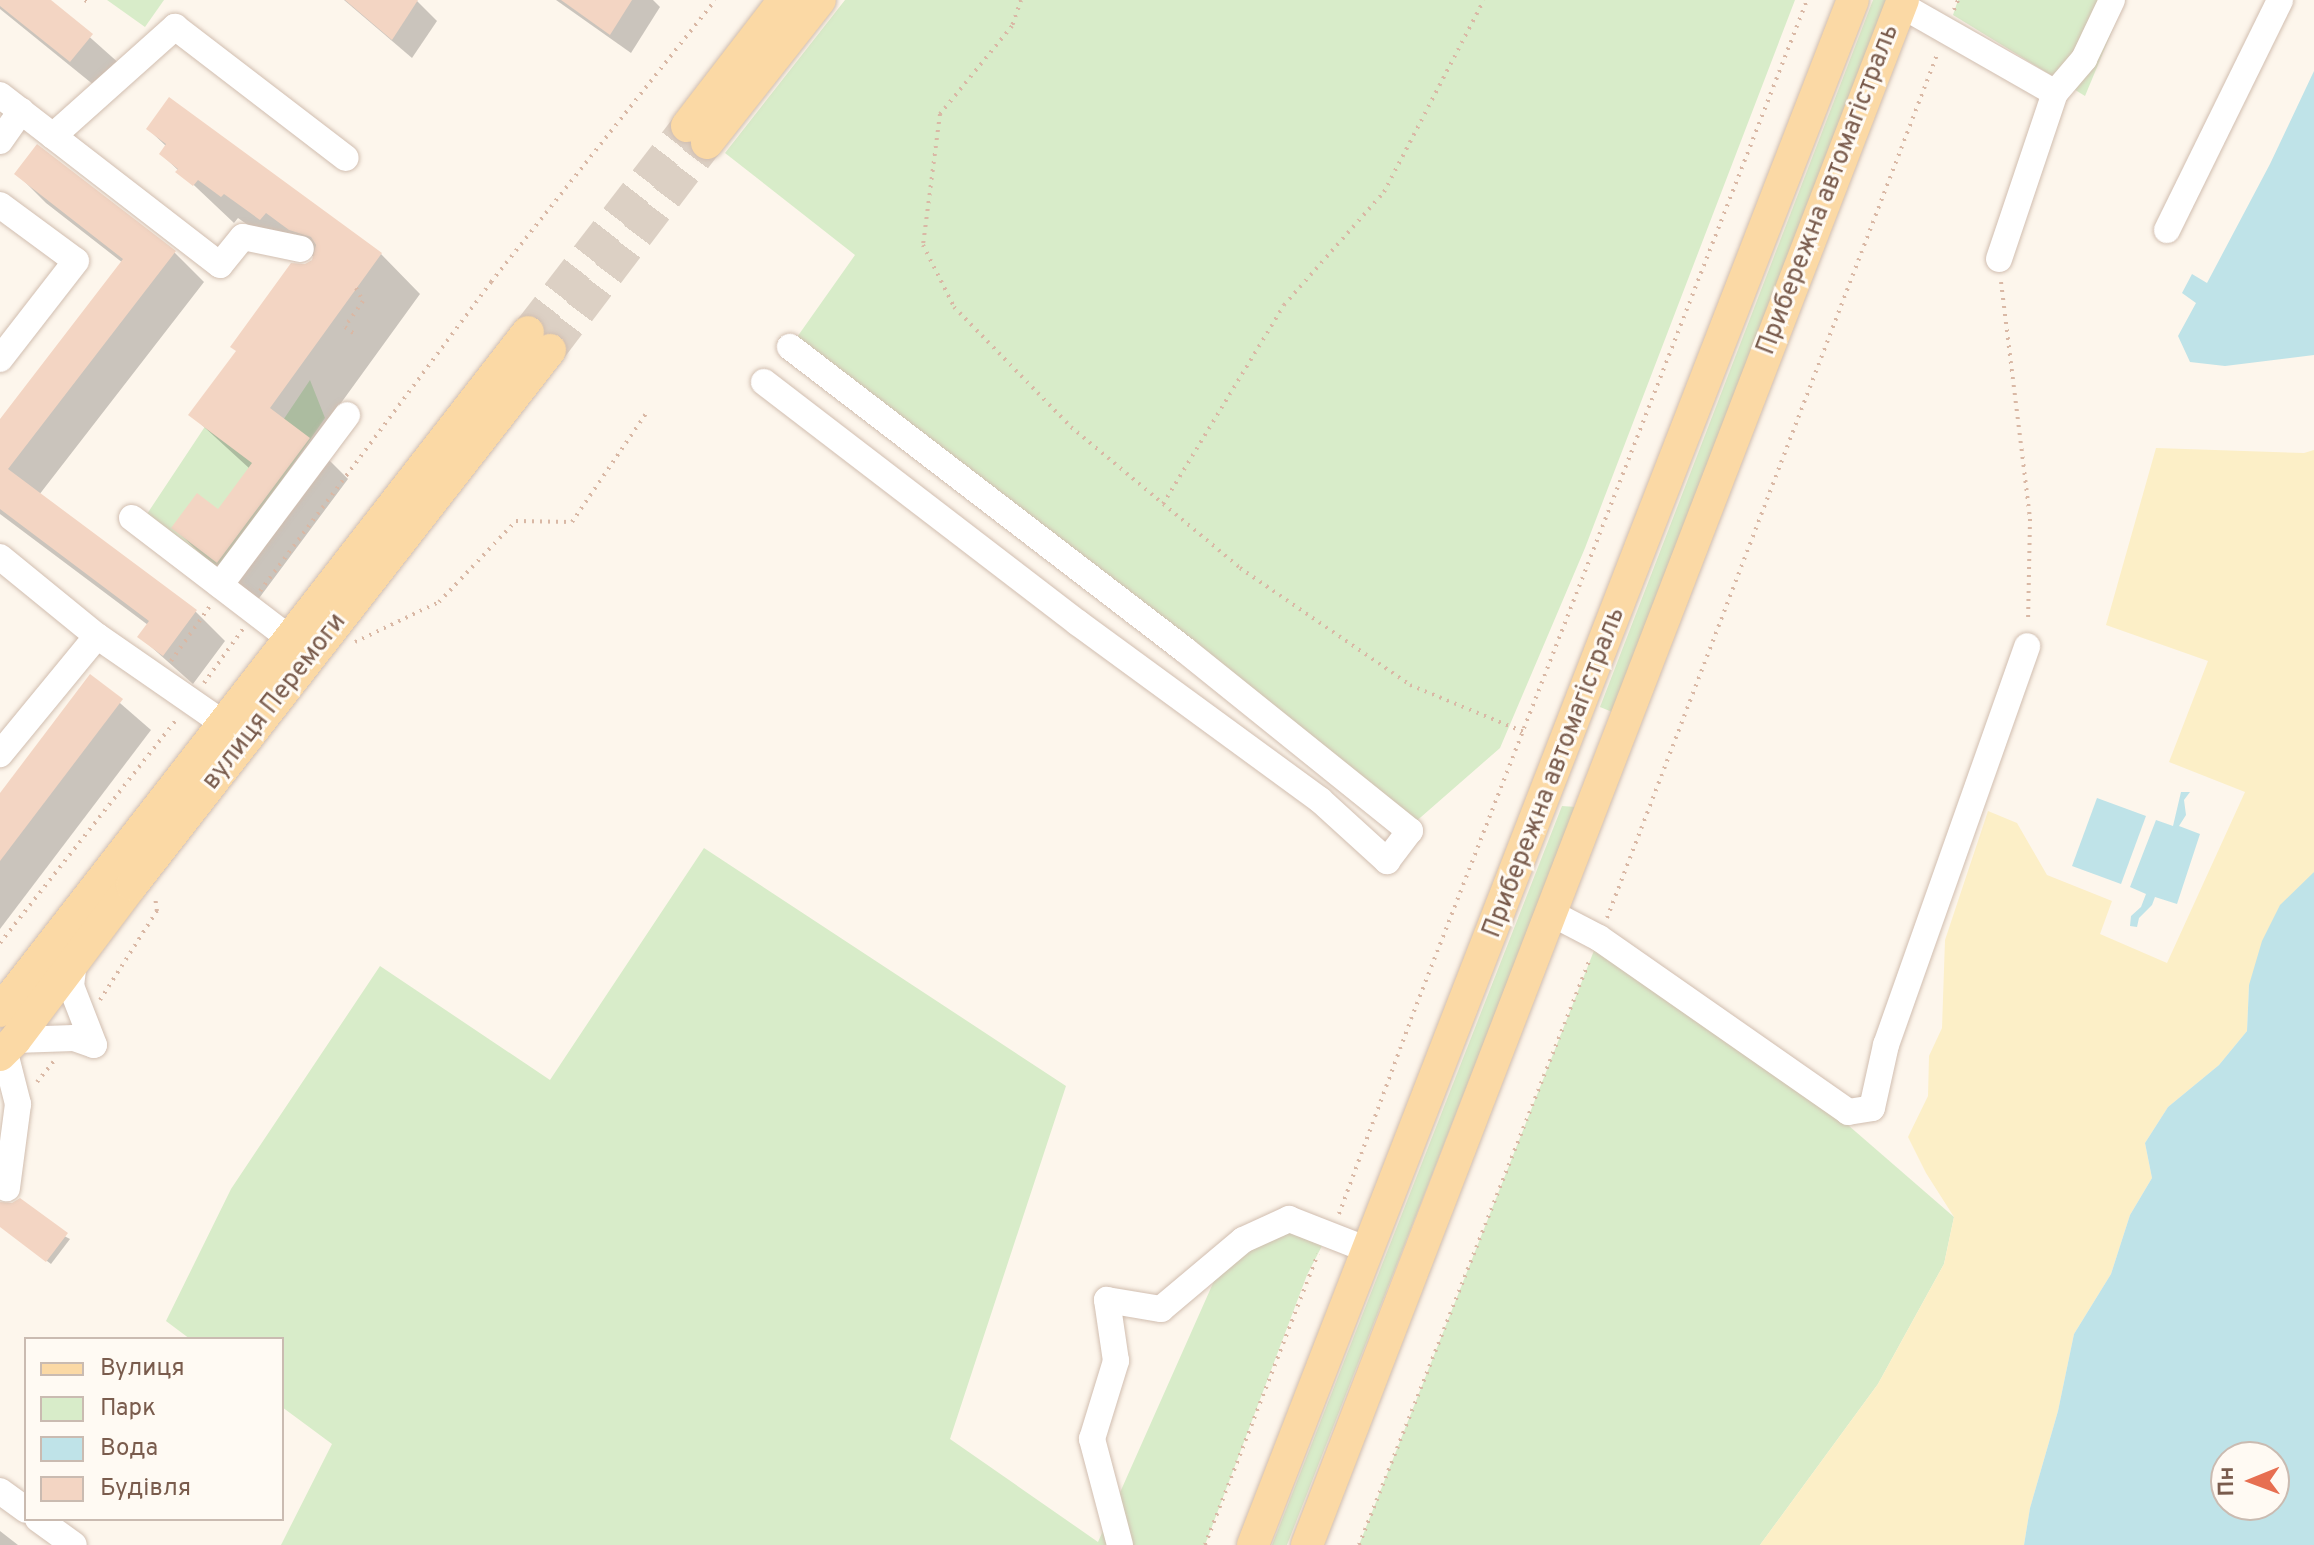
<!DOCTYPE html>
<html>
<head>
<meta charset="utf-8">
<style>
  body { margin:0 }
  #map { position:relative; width:2314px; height:1545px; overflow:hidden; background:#fdf6ec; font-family:Overpass,sans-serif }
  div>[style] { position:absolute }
  .green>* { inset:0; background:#d8ecc9 }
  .sand>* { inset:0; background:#fcefc7 }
  .water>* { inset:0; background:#bfe3e8 }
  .shadow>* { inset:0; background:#0003 }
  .building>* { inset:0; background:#f3d5c3 }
  .major-tunnel>* { height:32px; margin-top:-16px; transform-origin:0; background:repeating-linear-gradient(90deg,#dcd0c4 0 32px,transparent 0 48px) }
  .path>* { height:4px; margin-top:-2px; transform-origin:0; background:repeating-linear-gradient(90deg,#d9b8a5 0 2px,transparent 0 8px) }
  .roads { filter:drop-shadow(0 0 2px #d1beb0) drop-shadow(0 0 2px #d1beb0) }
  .minor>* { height:26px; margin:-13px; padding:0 13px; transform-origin:13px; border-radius:13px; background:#fff }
  .major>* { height:32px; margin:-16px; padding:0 16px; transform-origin:16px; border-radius:16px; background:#fbd9a5 }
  span { translate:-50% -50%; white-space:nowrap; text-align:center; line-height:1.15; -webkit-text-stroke:6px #fffaf3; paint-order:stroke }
  .street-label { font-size:26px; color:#7a5c4d }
  .legend { position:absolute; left:24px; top:1337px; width:260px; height:184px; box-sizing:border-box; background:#fffaf3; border:2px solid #cabbb1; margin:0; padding:10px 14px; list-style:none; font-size:24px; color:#7a5c4d }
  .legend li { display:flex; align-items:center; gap:16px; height:40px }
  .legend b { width:40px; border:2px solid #cabbb1 }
  .north { position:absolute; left:2210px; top:1441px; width:80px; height:80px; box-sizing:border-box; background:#fffaf3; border:2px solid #cabbb1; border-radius:50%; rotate:269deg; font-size:22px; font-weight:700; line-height:32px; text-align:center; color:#7a5c4d }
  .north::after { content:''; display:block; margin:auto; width:28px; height:36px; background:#e76f51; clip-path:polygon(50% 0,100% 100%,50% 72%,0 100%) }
</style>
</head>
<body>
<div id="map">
  <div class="green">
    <div style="clip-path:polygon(107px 0,164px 0,145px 27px)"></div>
    <div style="clip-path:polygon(845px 0,1795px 0,1585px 548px,1500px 748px,1413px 824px,795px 340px,855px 255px,725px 153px)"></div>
    <div style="clip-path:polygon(1873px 0,1888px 0,1617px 714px,1600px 707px)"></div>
    <div style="clip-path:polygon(1958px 0,2125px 0,2085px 96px,1953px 15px)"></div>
    <div style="clip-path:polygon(310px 380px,325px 418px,218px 573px,145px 517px,208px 422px,259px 456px)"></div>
    <div style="clip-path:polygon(1562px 806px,1576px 807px,1287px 1545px,1272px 1545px)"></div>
    <div style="clip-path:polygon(704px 848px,1066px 1086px,950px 1439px,1098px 1542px,1214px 1281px,1243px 1240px,1289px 1219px,1327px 1236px,1307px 1275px,1205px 1545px,281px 1545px,332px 1444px,282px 1407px,282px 1339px,190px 1339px,166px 1321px,231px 1189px,380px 966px,550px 1080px)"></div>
    <div style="clip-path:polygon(1599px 938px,1788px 1073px,1954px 1217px,1944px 1264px,1878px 1384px,1760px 1545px,1359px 1545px)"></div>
  </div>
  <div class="sand">
    <div style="clip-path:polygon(2156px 448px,2304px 453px,2314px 450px,2314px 872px,2249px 985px,2247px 1031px,2219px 1065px,2168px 1107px,2145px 1143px,2152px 1178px,2130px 1215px,2111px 1274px,2074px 1334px,2058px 1411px,2030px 1508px,2024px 1545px,1760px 1545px,1878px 1384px,1944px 1264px,1954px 1217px,1926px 1173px,1908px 1137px,1928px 1096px,1929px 1056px,1942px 1028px,1945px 940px,1988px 811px,2017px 823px,2047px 875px,2112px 901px,2100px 934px,2167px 963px,2245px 792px,2169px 762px,2208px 661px,2106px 625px)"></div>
  </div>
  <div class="water">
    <div style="clip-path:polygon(2314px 71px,2314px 355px,2225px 366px,2190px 362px,2178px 336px,2196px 303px,2182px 293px,2192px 274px,2207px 283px,2270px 164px)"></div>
    <div style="clip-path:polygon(2181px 792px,2190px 792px,2184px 800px,2186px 815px,2179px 826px,2200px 834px,2177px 904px,2155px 897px,2152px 905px,2139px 918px,2137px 927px,2130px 926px,2131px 916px,2141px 907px,2146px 894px,2130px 887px,2156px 820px,2173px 826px)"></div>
    <div style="clip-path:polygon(2097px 798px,2146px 816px,2121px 884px,2072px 866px)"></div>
    <div style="clip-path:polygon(evenodd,2314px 872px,2314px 1545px,2024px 1545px,2030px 1508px,2058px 1411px,2074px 1334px,2111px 1274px,2130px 1215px,2152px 1178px,2145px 1143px,2168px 1107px,2219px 1065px,2247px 1031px,2249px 985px,2262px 941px,2280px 905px,2314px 872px,2274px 1457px,2274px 1505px,2226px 1505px,2226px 1457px,2274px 1457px)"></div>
  </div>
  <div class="shadow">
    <div style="clip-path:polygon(0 0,48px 0,121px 65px,100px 90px,0 9px)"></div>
    <div style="clip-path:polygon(344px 0,416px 0,437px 21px,412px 58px)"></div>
    <div style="clip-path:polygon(556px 0,653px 0,660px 7px,631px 53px)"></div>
    <div style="clip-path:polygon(148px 129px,381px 254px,420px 294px,312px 443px,348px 479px,257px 601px,214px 567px,174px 528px,218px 512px,250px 469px,191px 415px,315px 257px,262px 235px,238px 218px,234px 223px,161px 154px,167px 147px)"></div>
    <div style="clip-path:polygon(17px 174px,174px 252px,204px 282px,39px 495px,196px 612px,225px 641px,193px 684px,140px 637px,148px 625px,0 514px,0 423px,123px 263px,46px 203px)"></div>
    <div style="clip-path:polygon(90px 677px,151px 730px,0 929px,0 796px)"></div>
    <div style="clip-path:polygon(0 1203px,70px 1239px,51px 1264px,0 1226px)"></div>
    <div style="clip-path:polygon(0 1531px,18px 1545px,0 1545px)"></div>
  </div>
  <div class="building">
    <div style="clip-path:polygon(0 0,51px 0,93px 34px,70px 62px,0 6px)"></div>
    <div style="clip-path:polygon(345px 0,418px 0,392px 40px)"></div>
    <div style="clip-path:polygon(561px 0,632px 0,610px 35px)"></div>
    <div style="clip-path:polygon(169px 97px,382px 253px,270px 408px,310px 438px,217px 563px,171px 528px,197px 493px,218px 509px,252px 463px,188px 415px,236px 351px,230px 347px,291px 263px,305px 264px,312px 260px,316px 245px,311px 237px,289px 230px,266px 213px,260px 220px,224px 194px,221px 197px,198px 180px,193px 186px,175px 172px,178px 169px,159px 154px,166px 144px,146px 129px)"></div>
    <div style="clip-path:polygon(37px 144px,176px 251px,8px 469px,197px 610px,163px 656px,137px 637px,149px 621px,0 509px,0 419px,123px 259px,14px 174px)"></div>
    <div style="clip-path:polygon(90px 674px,123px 699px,0 861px,0 793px)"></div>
    <div style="clip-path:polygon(20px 1198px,68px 1233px,46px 1262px,0 1227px,0 1202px,12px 1203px)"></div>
  </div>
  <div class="major-tunnel">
    <div style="left:528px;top:332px;width:260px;rotate:-52.3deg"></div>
    <div style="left:550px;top:350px;width:260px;rotate:-52.8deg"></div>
  </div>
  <div class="path">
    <div style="left:85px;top:0;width:4px;rotate:34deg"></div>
    <div style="left:1021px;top:0;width:28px;rotate:109deg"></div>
    <div style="left:1012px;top:26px;width:114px;rotate:129.3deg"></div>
    <div style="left:940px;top:114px;width:132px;rotate:97.4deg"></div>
    <div style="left:923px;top:245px;width:69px;rotate:63.4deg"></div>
    <div style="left:954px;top:307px;width:168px;rotate:45.7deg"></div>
    <div style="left:1071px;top:427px;width:220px;rotate:39.8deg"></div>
    <div style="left:1240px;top:568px;width:206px;rotate:34.5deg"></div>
    <div style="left:1410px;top:685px;width:123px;rotate:22.4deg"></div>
    <div style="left:1954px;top:10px;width:11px;rotate:-68deg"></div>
    <div style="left:2001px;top:282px;width:239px;rotate:83deg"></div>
    <div style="left:2030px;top:519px;width:104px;rotate:91.1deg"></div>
    <div style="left:356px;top:288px;width:15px;rotate:62deg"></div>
    <div style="left:363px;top:301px;width:32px;rotate:125deg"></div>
    <div style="left:345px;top:327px;width:15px;rotate:37deg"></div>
    <div style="left:1163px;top:504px;width:233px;rotate:-58.7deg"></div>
    <div style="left:1284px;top:305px;width:151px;rotate:-48.5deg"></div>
    <div style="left:1384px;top:192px;width:216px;rotate:-62.5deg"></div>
    <div style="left:260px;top:591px;width:386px;rotate:-53.2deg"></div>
    <div style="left:491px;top:282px;width:360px;rotate:-51.5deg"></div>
    <div style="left:355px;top:642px;width:93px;rotate:-25.5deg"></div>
    <div style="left:439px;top:602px;width:112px;rotate:-46.5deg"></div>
    <div style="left:516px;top:521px;width:56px;rotate:1deg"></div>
    <div style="left:572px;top:522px;width:133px;rotate:-55.7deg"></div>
    <div style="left:171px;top:661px;width:67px;rotate:-54.7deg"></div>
    <div style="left:204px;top:683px;width:67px;rotate:-54.2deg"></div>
    <div style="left:1607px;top:918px;width:927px;rotate:-69.08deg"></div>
    <div style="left:0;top:943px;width:285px;rotate:-51.7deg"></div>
    <div style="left:100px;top:1000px;width:106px;rotate:-57.4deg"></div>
    <div style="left:157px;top:911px;width:14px;rotate:-98deg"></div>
    <div style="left:37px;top:1082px;width:27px;rotate:-51deg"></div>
    <div style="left:1339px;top:1214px;width:208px;rotate:-69.7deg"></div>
    <div style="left:1411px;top:1019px;width:1093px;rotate:-68.76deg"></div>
    <div style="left:1205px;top:1545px;width:312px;rotate:-68.8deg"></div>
    <div style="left:1359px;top:1545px;width:630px;rotate:-68.49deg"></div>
  </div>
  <div class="roads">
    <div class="minor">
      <div style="left:1901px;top:5px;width:177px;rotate:29.7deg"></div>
      <div style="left:0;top:95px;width:278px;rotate:37.7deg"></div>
      <div style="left:220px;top:265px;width:36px;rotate:-51deg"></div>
      <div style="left:243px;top:237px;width:59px;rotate:11.7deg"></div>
      <div style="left:53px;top:136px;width:164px;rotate:-41.8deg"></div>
      <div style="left:175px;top:27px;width:215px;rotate:37.5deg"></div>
      <div style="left:0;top:141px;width:37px;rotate:-55deg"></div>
      <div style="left:0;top:205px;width:94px;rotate:36.4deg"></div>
      <div style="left:76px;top:261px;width:124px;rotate:127.8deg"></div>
      <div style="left:2167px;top:230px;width:256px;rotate:-63.8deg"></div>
      <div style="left:1999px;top:259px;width:175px;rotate:-71.4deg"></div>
      <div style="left:2055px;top:93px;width:45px;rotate:-49.5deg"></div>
      <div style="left:2084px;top:59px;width:65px;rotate:-64.6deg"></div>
      <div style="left:764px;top:382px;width:396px;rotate:37.5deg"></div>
      <div style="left:1078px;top:623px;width:300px;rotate:36.2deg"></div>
      <div style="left:1320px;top:800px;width:91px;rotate:42.3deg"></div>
      <div style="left:1387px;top:861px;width:38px;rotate:-53deg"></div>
      <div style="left:1410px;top:831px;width:289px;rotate:-141.2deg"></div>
      <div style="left:1185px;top:650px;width:498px;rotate:-142.5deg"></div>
      <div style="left:132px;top:518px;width:199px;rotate:37.4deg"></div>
      <div style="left:0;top:557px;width:125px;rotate:39.2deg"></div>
      <div style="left:97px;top:636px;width:153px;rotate:129.4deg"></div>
      <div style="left:220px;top:585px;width:212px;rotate:-53.2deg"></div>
      <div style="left:97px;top:636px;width:155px;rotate:34.7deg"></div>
      <div style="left:1549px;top:912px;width:56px;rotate:27.5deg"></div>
      <div style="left:1599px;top:938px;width:304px;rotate:34.9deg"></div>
      <div style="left:1848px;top:1112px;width:24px;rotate:-9deg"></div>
      <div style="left:1872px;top:1108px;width:65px;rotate:-77.5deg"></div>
      <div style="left:1886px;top:1045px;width:423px;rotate:-70.5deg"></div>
      <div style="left:15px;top:1040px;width:59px;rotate:-1.9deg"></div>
      <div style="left:74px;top:1038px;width:21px;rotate:19deg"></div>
      <div style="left:94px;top:1045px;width:63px;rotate:-111.3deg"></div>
      <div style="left:71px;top:986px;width:26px;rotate:-83deg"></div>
      <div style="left:4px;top:1049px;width:57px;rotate:75.7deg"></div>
      <div style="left:18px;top:1104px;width:85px;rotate:97.5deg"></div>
      <div style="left:0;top:1491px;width:32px;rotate:36deg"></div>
      <div style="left:38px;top:1519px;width:44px;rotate:35.8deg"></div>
      <div style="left:1120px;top:1545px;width:110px;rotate:-104.8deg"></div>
      <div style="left:1092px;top:1439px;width:82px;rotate:-72.9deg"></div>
      <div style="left:1116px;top:1361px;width:62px;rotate:-98.4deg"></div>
      <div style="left:1107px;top:1300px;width:55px;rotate:9.5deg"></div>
      <div style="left:1161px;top:1309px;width:107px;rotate:-40.1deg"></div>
      <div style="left:1243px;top:1240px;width:51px;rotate:-24.5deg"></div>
      <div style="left:1289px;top:1219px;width:85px;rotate:21.4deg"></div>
    </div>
    <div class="major">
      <div style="left:687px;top:126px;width:159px;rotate:-52.4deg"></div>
      <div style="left:707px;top:143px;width:182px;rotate:-51.7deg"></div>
      <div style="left:0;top:1011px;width:860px;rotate:-52.13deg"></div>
      <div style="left:0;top:1055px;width:21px;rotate:-45deg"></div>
      <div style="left:15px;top:1040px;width:194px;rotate:-53deg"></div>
      <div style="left:132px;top:885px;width:679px;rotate:-52deg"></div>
      <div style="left:1253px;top:1545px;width:1657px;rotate:-68.78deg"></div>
      <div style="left:1307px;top:1545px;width:1656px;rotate:-68.91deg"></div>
    </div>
  </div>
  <div class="street-label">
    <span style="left:1829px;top:190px;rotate:-69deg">Прибережна автомагістраль</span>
    <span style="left:275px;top:702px;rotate:-52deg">вулиця Перемоги</span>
    <span style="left:1555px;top:773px;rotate:-69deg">Прибережна автомагістраль</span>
  </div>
  <ul class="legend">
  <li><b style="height:10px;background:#fbd9a5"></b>Вулиця</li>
  <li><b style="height:22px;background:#d8ecc9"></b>Парк</li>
  <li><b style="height:22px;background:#bfe3e8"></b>Вода</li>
  <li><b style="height:22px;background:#f3d5c3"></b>Будівля</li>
  </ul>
  <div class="north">Пн</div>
</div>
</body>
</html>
